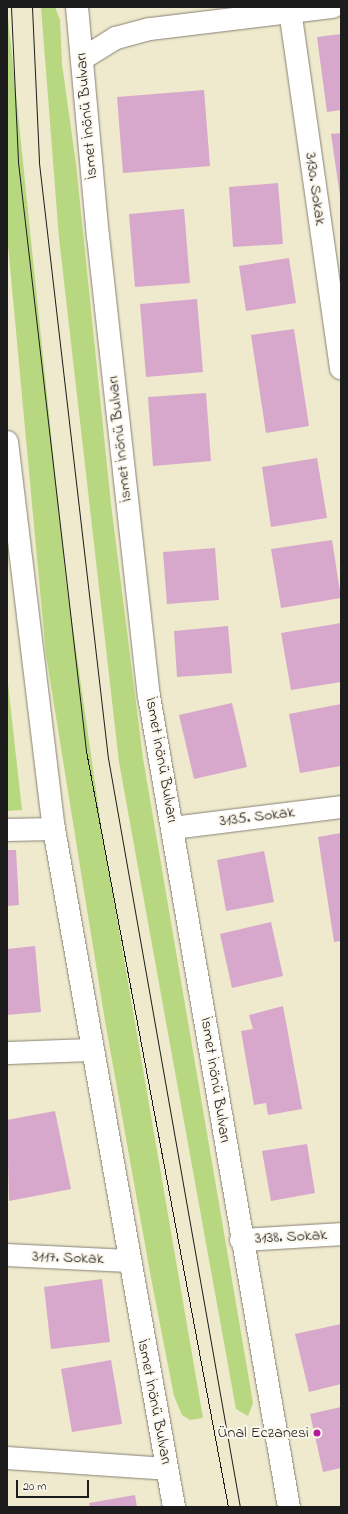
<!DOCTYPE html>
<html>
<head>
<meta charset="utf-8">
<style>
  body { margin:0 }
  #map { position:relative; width:348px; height:1514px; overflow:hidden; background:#efe9cd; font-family:"Indie Flower",sans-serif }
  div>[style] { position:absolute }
  .green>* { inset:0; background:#b7d880 }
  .building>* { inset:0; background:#d7a8cb }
  .roads { filter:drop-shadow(0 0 1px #868274) drop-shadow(0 0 1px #868274) }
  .minor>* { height:22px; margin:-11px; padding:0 11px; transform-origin:11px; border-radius:11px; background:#fff }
  .major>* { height:22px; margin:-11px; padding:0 11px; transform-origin:11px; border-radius:11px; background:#fff }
  .tram>* { height:1px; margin:-0.5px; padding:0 0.5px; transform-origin:0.5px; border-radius:0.5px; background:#1c1c1c }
  .dots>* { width:11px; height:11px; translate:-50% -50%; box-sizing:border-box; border:2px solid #fbf7ec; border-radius:50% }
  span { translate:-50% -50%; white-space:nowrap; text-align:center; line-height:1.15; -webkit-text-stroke:4px #fbf7ec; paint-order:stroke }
  .street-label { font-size:16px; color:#1c1c1c }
  .poi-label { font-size:16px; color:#1c1c1c }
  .right { translate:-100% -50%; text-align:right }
  .frame { position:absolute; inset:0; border:8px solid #1c1c1c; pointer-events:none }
  .scale { position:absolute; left:16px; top:1480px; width:73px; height:18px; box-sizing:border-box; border:2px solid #1c1c1c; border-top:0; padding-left:5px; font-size:12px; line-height:14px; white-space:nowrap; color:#1c1c1c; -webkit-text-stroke:3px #fbf7ec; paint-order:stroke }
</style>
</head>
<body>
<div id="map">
  <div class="green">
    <div style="clip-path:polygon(7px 7px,66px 580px,101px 825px,203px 1418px,190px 1420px,182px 1415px,174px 1396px,151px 1278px,105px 1021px,46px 655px,7px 234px)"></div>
    <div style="clip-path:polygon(41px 7px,55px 7px,60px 20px,62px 64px,76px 164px,111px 504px,143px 758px,253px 1403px,248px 1416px,236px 1409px,119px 762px,59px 238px)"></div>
    <div style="clip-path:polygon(7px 675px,22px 810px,7px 811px)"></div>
  </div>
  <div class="building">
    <div style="clip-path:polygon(341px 34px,341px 110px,327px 112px,317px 37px)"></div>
    <div style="clip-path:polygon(204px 90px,210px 166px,123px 173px,117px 97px)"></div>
    <div style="clip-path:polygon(341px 133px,341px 196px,340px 196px,331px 134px)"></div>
    <div style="clip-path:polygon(278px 183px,283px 244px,233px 247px,229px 187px)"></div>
    <div style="clip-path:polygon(184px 209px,190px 283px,135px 287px,129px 214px)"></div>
    <div style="clip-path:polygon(289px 258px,296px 303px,246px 311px,239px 266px)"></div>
    <div style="clip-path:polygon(197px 299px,203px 372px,146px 377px,140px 304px)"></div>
    <div style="clip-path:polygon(294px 329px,309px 426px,266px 433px,251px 335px)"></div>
    <div style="clip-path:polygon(206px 393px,211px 461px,153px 466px,148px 397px)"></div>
    <div style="clip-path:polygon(317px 458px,327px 518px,271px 527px,262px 467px)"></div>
    <div style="clip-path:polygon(332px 540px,341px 598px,281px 608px,271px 549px)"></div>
    <div style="clip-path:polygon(215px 548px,219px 600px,167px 604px,163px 552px)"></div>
    <div style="clip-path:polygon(341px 623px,341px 682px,291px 690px,281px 633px)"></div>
    <div style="clip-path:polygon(228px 626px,232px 673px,177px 677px,174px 631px)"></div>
    <div style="clip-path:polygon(232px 703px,247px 767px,194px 779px,179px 715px)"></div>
    <div style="clip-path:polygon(341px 704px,341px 766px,300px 773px,289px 714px)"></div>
    <div style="clip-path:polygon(341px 833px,341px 941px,334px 942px,318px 837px)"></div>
    <div style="clip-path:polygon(7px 850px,16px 850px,19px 905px,7px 906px)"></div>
    <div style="clip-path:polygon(264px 851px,274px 902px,226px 911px,217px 860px)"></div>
    <div style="clip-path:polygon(271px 922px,283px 976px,232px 988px,220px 934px)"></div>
    <div style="clip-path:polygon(35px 946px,41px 1012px,7px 1015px,7px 949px)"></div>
    <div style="clip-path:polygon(283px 1006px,302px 1109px,268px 1115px,266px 1103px,254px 1105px,241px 1031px,253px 1029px,249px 1015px)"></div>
    <div style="clip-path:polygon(55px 1111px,71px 1189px,9px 1201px,7px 1120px)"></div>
    <div style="clip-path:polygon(307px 1144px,315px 1193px,271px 1201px,262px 1151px)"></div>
    <div style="clip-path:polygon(102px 1279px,110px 1342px,51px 1349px,44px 1287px)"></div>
    <div style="clip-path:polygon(341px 1324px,341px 1384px,309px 1392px,295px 1334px)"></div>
    <div style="clip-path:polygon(111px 1360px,122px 1424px,72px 1432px,61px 1369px)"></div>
    <div style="clip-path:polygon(341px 1407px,341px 1468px,323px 1472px,310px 1414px)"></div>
    <div style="clip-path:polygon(135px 1495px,137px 1507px,90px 1507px,89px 1503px)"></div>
  </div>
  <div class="roads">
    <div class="minor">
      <div style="left:290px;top:10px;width:362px;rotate:81.9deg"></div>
      <div style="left:173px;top:828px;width:169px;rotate:-7.1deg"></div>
      <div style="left:7px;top:830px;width:47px;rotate:-1.2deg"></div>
      <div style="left:7px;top:1053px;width:86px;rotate:-2deg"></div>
      <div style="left:241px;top:1240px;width:100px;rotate:-3.4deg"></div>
      <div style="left:7px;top:1255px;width:121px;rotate:2.8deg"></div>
      <div style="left:7px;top:1458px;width:160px;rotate:3.9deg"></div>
    </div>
    <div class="major">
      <div style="left:77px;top:7px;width:230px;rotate:84.8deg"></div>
      <div style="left:98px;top:236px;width:463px;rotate:83.7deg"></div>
      <div style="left:149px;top:696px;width:823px;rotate:80.21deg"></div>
      <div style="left:82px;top:59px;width:40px;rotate:-32deg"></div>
      <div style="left:116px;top:38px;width:35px;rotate:-15deg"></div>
      <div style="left:150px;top:29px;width:184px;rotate:-6.9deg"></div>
      <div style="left:7px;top:442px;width:390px;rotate:83.1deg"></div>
      <div style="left:54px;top:829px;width:689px;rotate:79.96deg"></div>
    </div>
  </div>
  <div class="tram">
    <div style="left:11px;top:7px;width:155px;rotate:87.4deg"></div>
    <div style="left:18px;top:162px;width:593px;rotate:83.41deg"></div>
    <div style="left:86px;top:751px;width:769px;rotate:79.36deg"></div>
    <div style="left:32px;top:7px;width:156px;rotate:87.4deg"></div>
    <div style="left:39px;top:163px;width:599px;rotate:83.39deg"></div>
    <div style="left:108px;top:758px;width:761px;rotate:80.01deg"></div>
  </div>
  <div class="dots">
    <div style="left:317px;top:1433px;background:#b5179e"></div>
  </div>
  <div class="street-label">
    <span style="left:87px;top:116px;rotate:-95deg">İsmet İnönü Bulvarı</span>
    <span style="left:315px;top:189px;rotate:82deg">3130. Sokak</span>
    <span style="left:120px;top:439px;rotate:-96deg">İsmet İnönü Bulvarı</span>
    <span style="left:161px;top:760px;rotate:80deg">İsmet İnönü Bulvarı</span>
    <span style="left:257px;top:817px;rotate:-7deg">3135. Sokak</span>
    <span style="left:215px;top:1080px;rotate:81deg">İsmet İnönü Bulvarı</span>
    <span style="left:291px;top:1237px;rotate:-3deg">3138. Sokak</span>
    <span style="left:68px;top:1258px;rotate:2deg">3117. Sokak</span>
    <span style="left:154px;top:1402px;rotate:79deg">İsmet İnönü Bulvarı</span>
  </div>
  <div class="poi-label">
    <span class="right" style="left:309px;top:1433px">Ünal Eczanesi</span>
  </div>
  <div class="frame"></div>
  <div class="scale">20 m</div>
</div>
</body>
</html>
